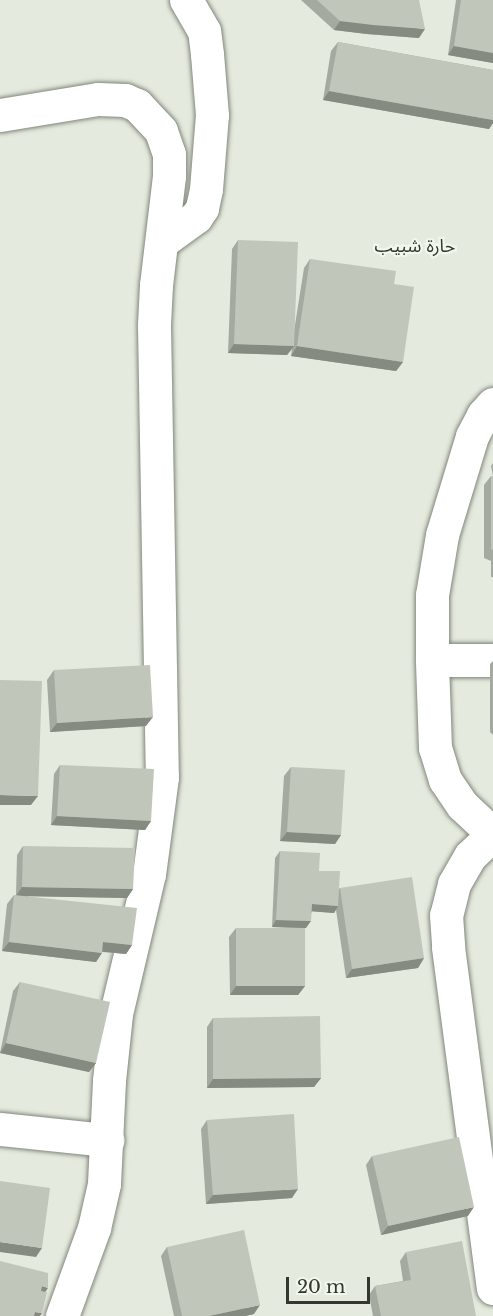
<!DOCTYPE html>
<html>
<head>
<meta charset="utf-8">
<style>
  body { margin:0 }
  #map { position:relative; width:493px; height:1316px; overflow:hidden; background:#e4eade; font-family:"Libre Baskerville","Noto Sans Arabic",serif }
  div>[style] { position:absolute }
  .roads { filter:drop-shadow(0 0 2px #81877c) drop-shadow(0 0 2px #81877c) }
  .minor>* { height:33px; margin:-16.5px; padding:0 16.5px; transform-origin:16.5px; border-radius:16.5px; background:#fff }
  .wall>* { inset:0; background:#a5aaa0 }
  .shaded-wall>* { inset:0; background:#868b82 }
  .building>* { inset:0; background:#c0c6ba }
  span { translate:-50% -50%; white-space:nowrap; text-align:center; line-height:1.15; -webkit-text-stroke:4.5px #f1f8eb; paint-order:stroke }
  .quarter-label { font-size:18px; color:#333631 }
  .scale { position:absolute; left:286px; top:1277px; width:84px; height:27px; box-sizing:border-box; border:3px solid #333631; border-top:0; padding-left:8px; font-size:18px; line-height:21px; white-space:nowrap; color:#333631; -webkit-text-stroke:4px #f1f8eb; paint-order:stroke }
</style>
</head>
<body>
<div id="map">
  <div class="roads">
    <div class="minor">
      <div style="left:0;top:115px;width:99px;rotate:-9.3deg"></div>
      <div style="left:98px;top:99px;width:27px;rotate:2deg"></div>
      <div style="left:125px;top:100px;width:13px;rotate:23deg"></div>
      <div style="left:137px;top:105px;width:35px;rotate:47deg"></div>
      <div style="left:161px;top:131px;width:24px;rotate:71deg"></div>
      <div style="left:169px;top:154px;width:22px;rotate:90deg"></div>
      <div style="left:169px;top:176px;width:110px;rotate:96.8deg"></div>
      <div style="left:156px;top:285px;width:40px;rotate:92.9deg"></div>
      <div style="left:154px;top:325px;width:452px;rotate:89deg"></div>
      <div style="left:162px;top:777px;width:98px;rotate:97.6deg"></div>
      <div style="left:149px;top:874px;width:144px;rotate:103.3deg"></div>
      <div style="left:116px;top:1014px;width:67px;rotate:96deg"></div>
      <div style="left:109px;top:1081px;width:103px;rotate:92.8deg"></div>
      <div style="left:104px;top:1184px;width:45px;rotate:102.8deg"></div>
      <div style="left:94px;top:1228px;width:94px;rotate:110deg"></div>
      <div style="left:163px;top:241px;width:41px;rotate:-36deg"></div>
      <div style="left:196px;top:217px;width:11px;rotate:-56deg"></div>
      <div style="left:202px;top:208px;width:19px;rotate:-78deg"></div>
      <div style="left:206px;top:189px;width:74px;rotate:-85.4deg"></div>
      <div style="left:212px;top:115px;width:61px;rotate:-94.7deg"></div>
      <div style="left:207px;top:54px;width:23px;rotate:-97deg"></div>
      <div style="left:204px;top:31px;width:36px;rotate:-120deg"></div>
      <div style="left:432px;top:660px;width:61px"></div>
      <div style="left:493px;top:834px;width:32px;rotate:136deg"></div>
      <div style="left:470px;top:856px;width:32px;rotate:120deg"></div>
      <div style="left:454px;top:884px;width:32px;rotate:104deg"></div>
      <div style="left:446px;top:915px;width:32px;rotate:86deg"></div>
      <div style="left:448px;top:947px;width:344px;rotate:82.5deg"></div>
      <div style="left:493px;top:834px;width:42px;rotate:-136.9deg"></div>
      <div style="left:462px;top:805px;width:30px;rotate:-124deg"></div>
      <div style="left:445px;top:780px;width:34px;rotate:-107deg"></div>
      <div style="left:435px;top:748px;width:88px;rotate:-92deg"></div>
      <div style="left:432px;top:660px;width:65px;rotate:-90deg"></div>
      <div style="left:432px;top:595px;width:61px;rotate:-80.5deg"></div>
      <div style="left:442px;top:535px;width:103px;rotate:-73.1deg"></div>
      <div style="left:472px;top:436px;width:24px;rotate:-62deg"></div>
      <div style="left:483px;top:415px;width:15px;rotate:-48deg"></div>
      <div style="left:0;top:1129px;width:108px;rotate:5.9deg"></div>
    </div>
  </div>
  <div class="wall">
    <div style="clip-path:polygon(301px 0,419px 0,419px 38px,367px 34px,334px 30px)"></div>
    <div style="clip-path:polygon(456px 0,493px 0,493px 63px,448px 55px)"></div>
    <div style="clip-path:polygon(338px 42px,493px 70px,493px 123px,489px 129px,323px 100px,331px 51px)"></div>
    <div style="clip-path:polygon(238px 240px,294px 331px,304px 268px,310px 259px,394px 284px,403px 362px,396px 371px,291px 356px,292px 349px,287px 355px,228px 353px,232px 249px)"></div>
    <div style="clip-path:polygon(493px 463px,493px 577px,491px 577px,491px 561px,484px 558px,484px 485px,491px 476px,493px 476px,491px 466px)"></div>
    <div style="clip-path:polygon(493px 661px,493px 735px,490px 732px,490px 664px)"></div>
    <div style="clip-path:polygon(54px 670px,146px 726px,50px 732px,47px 680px)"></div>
    <div style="clip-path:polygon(60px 765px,151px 821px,145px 830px,51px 825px,54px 774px)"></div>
    <div style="clip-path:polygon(291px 767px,341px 835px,335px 844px,280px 841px,284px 776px)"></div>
    <div style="clip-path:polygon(23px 846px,133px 889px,127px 898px,27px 896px,132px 945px,126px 954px,102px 952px,96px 962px,2px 951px,7px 904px,14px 895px,16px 895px,17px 855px)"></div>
    <div style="clip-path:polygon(280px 851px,319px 871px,339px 889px,340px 888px,424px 958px,418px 968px,346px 978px,336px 910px,334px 913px,312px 911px,306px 928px,305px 928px,305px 986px,298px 995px,230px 995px,229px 937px,236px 928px,300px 928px,272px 927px,275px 858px)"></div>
    <div style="clip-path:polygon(20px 982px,96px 1063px,89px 1072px,0 1053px,13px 991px)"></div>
    <div style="clip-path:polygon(213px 1018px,321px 1078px,314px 1087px,207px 1088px,207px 1027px)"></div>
    <div style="clip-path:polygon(207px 1120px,292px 1198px,206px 1204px,201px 1129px)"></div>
    <div style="clip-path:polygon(372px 1156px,468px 1216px,381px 1235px,366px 1165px)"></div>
    <div style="clip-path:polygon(167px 1247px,254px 1314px,245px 1316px,174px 1316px,161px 1256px)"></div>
    <div style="clip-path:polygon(406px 1252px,476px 1316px,373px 1316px,369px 1295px,375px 1286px,403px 1281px,400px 1261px)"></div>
  </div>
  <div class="shaded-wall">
    <div style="clip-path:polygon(340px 21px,425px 29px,419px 38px,367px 34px,334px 30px)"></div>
    <div style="clip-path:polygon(454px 46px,493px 53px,493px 63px,448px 55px)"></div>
    <div style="clip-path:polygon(329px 91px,493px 120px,493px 123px,489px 129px,323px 100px)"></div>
    <div style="clip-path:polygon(234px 344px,294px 346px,287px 355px,228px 353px)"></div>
    <div style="clip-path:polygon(297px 346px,403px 362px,396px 371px,291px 356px)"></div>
    <div style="clip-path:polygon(153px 717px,146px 726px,50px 732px,57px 723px)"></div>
    <div style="clip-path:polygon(0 795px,38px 796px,31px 805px,0 805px)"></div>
    <div style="clip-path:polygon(57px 816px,151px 821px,145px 830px,51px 825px)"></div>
    <div style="clip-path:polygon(287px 832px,341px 835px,335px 844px,280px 841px)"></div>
    <div style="clip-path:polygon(22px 887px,133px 889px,127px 898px,16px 896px)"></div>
    <div style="clip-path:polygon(312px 904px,338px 906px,334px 913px,307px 911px)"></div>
    <div style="clip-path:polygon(276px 920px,311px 921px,306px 928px,272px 927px)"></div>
    <div style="clip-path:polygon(9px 942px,102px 953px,96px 962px,2px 951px)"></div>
    <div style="clip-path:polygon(103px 942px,132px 945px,126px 954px,97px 951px)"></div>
    <div style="clip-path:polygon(424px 958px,418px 968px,346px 978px,352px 969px)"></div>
    <div style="clip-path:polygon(236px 986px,305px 986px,298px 995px,230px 995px)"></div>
    <div style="clip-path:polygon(6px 1043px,96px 1063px,89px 1072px,0 1053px)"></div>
    <div style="clip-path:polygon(321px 1078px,314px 1087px,207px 1088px,213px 1079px)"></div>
    <div style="clip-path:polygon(298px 1189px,292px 1198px,206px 1204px,213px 1195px)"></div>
    <div style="clip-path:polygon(474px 1207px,468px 1216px,381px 1235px,388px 1226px)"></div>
    <div style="clip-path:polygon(0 1242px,42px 1248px,36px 1257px,0 1252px)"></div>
    <div style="clip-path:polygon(42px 1286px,48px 1288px,42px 1297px,36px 1296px)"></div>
    <div style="clip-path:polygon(260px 1305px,254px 1314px,245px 1316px,209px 1316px)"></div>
    <div style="clip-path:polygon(35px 1312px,42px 1313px,40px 1316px,32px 1316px)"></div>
  </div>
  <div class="building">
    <div style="clip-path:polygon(317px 0,419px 0,425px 29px,373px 25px,340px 21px)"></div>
    <div style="clip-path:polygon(461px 0,493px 0,493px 53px,454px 46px)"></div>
    <div style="clip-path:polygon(338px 42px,493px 70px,493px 120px,329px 91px)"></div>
    <div style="clip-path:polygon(238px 240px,298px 242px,294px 346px,234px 344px)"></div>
    <div style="clip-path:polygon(310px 259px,396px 271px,394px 284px,414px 287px,403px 362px,297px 346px)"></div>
    <div style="clip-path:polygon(491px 476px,493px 476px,493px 550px,491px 549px)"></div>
    <div style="clip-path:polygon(150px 665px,153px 717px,57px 723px,54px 670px)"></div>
    <div style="clip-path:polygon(0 680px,42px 681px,38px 796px,0 795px)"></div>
    <div style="clip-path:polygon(60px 765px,154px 769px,151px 821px,57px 816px)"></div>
    <div style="clip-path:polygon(291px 767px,345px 770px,341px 835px,287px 832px)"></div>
    <div style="clip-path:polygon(23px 846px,135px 848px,133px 889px,22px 887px)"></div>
    <div style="clip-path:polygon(280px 851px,320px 853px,319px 871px,340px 871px,338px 906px,312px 904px,311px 921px,276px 920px)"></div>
    <div style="clip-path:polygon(412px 877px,424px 958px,352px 969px,340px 888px)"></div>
    <div style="clip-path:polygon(14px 895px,137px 908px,132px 945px,103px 942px,102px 953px,9px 942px)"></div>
    <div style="clip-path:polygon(236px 928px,305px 928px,305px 986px,236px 986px)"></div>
    <div style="clip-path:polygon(20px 982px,110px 1002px,96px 1063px,6px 1043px)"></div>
    <div style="clip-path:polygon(320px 1016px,321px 1078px,213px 1079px,213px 1018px)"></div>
    <div style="clip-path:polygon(294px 1114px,298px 1189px,213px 1195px,207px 1120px)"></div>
    <div style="clip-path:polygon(459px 1137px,474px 1207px,388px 1226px,372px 1156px)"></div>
    <div style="clip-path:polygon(0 1181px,50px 1188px,42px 1248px,0 1242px)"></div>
    <div style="clip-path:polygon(244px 1230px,260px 1305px,209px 1316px,182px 1316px,167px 1247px)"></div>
    <div style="clip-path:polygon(462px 1241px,476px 1316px,381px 1316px,375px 1286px,411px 1280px,406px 1252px)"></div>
    <div style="clip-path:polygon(0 1261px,48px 1273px,48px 1288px,42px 1286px,41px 1291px,47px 1292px,42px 1313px,35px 1312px,34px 1316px,0 1316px)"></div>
  </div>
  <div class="quarter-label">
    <span style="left:415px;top:246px">حارة شبيب</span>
  </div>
  <div class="scale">20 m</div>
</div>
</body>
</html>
